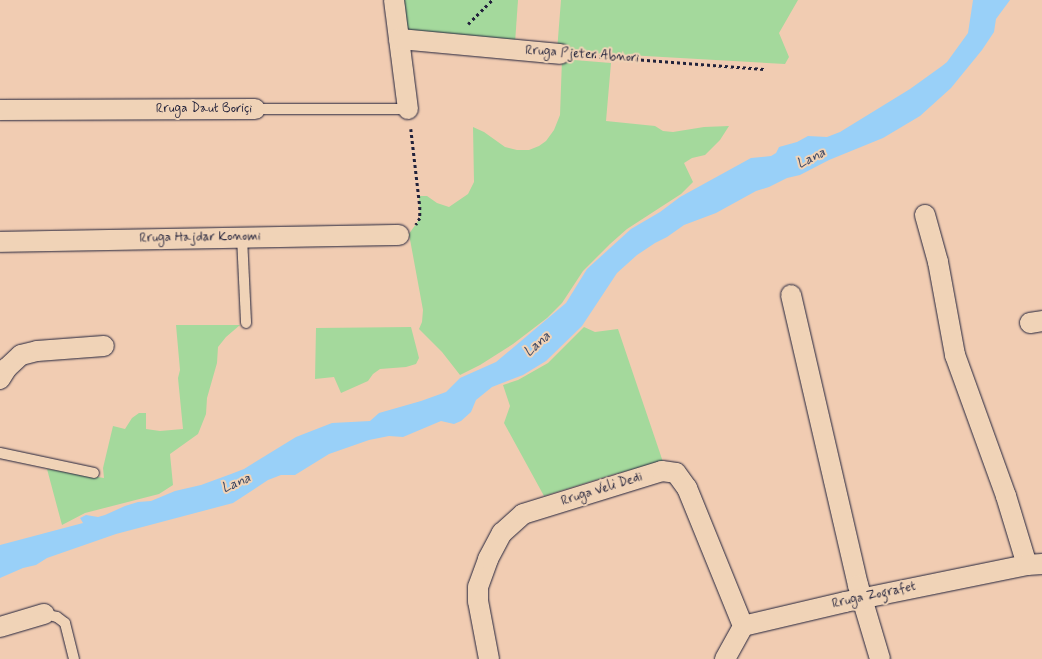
<!DOCTYPE html>
<html>
<head>
<meta charset="utf-8">
<style>
  body { margin:0 }
  #map { position:relative; width:1042px; height:659px; overflow:hidden; background:#f1ccb2; font-family:Mynerve,sans-serif }
  div>[style] { position:absolute }
  .green>* { inset:0; background:#a4d99c }
  .water>* { inset:0; background:#99d0f8 }
  .path>* { height:2.5px; margin-top:-1.25px; transform-origin:0; background:repeating-linear-gradient(90deg,#22223b 0 3px,transparent 0 6px) }
  .roads { filter:drop-shadow(0 0 1px #22223b) drop-shadow(0 0 1px #22223b) }
  .lane>* { height:10px; margin:-5px; padding:0 5px; transform-origin:5px; border-radius:5px; background:#f0d3b7 }
  .street>* { height:20px; margin:-10px; padding:0 10px; transform-origin:10px; border-radius:10px; background:#f0d3b7 }
  span { translate:-50% -50%; white-space:nowrap; text-align:center; line-height:1.15; -webkit-text-stroke:4px #f0d3b7; paint-order:stroke }
  .street-label { font-size:13px; color:#22223b }
  .water-label { font-size:14px; color:#3a4561; font-style:italic }
</style>
</head>
<body>
<div id="map">
  <div class="green">
    <div style="clip-path:polygon(398px 0,518px 0,515px 43px,407px 33px)"></div>
    <div style="clip-path:polygon(561px 0,798px 0,779px 33px,789px 57px,785px 64px,557px 51px)"></div>
    <div style="clip-path:polygon(562px 59px,611px 63px,606px 121px,655px 126px,663px 131px,673px 132px,704px 127px,729px 126px,720px 140px,705px 155px,692px 158px,684px 163px,693px 182px,681px 194px,627px 229px,610px 244px,583px 271px,562px 303px,547px 318px,513px 344px,480px 365px,460px 375px,442px 352px,419px 329px,422px 322px,423px 310px,409px 234px,420px 218px,419px 196px,427px 196px,437px 203px,449px 207px,468px 194px,474px 182px,473px 127px,484px 132px,505px 147px,517px 150px,529px 150px,539px 146px,546px 141px,554px 130px,560px 115px)"></div>
    <div style="clip-path:polygon(176px 325px,240px 325px,226px 337px,218px 347px,217px 363px,207px 398px,206px 414px,198px 434px,170px 454px,173px 485px,159px 494px,85px 513px,62px 525px,47px 469px,104px 478px,103px 468px,113px 426px,125px 429px,132px 418px,139px 413px,146px 413px,146px 429px,160px 431px,183px 429px,178px 378px,180px 370px)"></div>
    <div style="clip-path:polygon(411px 327px,419px 358px,416px 364px,406px 367px,380px 369px,373px 374px,368px 381px,341px 393px,334px 377px,315px 379px,316px 328px)"></div>
    <div style="clip-path:polygon(584px 327px,595px 332px,618px 329px,663px 462px,615px 474px,544px 496px,504px 423px,510px 406px,503px 385px,518px 380px,548px 363px)"></div>
  </div>
  <div class="water">
    <div style="clip-path:polygon(973px 0,1010px 0,996px 19px,994px 32px,982px 50px,951px 88px,920px 116px,883px 138px,829px 160px,800px 175px,787px 178px,769px 187px,756px 191px,716px 213px,684px 225px,667px 237px,655px 243px,637px 255px,617px 273px,582px 326px,546px 361px,523px 375px,492px 387px,476px 400px,471px 412px,461px 421px,454px 424px,441px 421px,403px 437px,389px 436px,369px 440px,329px 454px,295px 475px,281px 475px,268px 480px,233px 503px,116px 534px,47px 558px,36px 565px,23px 568px,0 578px,0 545px,83px 523px,80px 518px,86px 515px,98px 517px,105px 515px,125px 506px,138px 502px,151px 501px,175px 491px,201px 485px,231px 474px,244px 469px,296px 437px,332px 423px,370px 421px,379px 413px,421px 401px,446px 392px,460px 378px,496px 362px,566px 303px,587px 269px,631px 229px,660px 212px,680px 197px,751px 158px,771px 156px,776px 153px,779px 147px,797px 142px,808px 136px,827px 137px,840px 132px,910px 89px,942px 66px,947px 62px,968px 33px)"></div>
  </div>
  <div class="path">
    <div style="left:468px;top:24px;width:34px;rotate:-45deg"></div>
    <div style="left:581px;top:55px;width:184px;rotate:4.4deg"></div>
    <div style="left:411px;top:129px;width:79px;rotate:83.4deg"></div>
    <div style="left:420px;top:207px;width:11px;rotate:90deg"></div>
    <div style="left:420px;top:218px;width:8px;rotate:120deg"></div>
  </div>
  <div class="roads">
    <div class="lane">
      <div style="left:255px;top:109px;width:153px"></div>
      <div style="left:242px;top:237px;width:86px;rotate:87.3deg"></div>
      <div style="left:0;top:453px;width:96px;rotate:12deg"></div>
      <div style="left:44px;top:614px;width:13px;rotate:13deg"></div>
      <div style="left:57px;top:617px;width:10px;rotate:37deg"></div>
      <div style="left:65px;top:623px;width:37px;rotate:76deg"></div>
    </div>
    <div class="street">
      <div style="left:394px;top:0;width:110px;rotate:82.7deg"></div>
      <div style="left:399px;top:39px;width:162px;rotate:5.3deg"></div>
      <div style="left:0;top:110px;width:255px;rotate:-0.2deg"></div>
      <div style="left:925px;top:215px;width:49px;rotate:74.5deg"></div>
      <div style="left:938px;top:262px;width:95px;rotate:79.6deg"></div>
      <div style="left:955px;top:355px;width:150px;rotate:70.1deg"></div>
      <div style="left:1006px;top:496px;width:72px;rotate:73.1deg"></div>
      <div style="left:0;top:242px;width:399px;rotate:-1deg"></div>
      <div style="left:791px;top:295px;width:298px;rotate:77deg"></div>
      <div style="left:858px;top:585px;width:77px;rotate:73.4deg"></div>
      <div style="left:1030px;top:323px;width:12px;rotate:-9deg"></div>
      <div style="left:0;top:379px;width:13px;rotate:-58deg"></div>
      <div style="left:7px;top:368px;width:19px;rotate:-43deg"></div>
      <div style="left:21px;top:355px;width:16px;rotate:-14deg"></div>
      <div style="left:37px;top:351px;width:67px;rotate:-4.3deg"></div>
      <div style="left:0;top:627px;width:46px;rotate:-16.5deg"></div>
      <div style="left:489px;top:659px;width:59px;rotate:-100.7deg"></div>
      <div style="left:478px;top:601px;width:14px;rotate:-90deg"></div>
      <div style="left:478px;top:587px;width:30px;rotate:-70deg"></div>
      <div style="left:488px;top:559px;width:30px;rotate:-62deg"></div>
      <div style="left:502px;top:533px;width:28px;rotate:-42deg"></div>
      <div style="left:523px;top:514px;width:145px;rotate:-17.2deg"></div>
      <div style="left:662px;top:471px;width:14px;rotate:8deg"></div>
      <div style="left:676px;top:473px;width:19px;rotate:54deg"></div>
      <div style="left:687px;top:488px;width:149px;rotate:67.9deg"></div>
      <div style="left:725px;top:659px;width:38px;rotate:-61deg"></div>
      <div style="left:743px;top:626px;width:105px;rotate:-13.2deg"></div>
      <div style="left:845px;top:602px;width:186px;rotate:-11.5deg"></div>
      <div style="left:1027px;top:565px;width:15px;rotate:-4deg"></div>
    </div>
  </div>
  <div class="street-label">
    <span style="left:582px;top:55px;rotate:4deg">Rruga Pjeter Abnori</span>
    <span style="left:204px;top:109px">Rruga Daut Boriçi</span>
    <span style="left:200px;top:238px;rotate:-1deg">Rruga Hajdar Konomi</span>
    <span style="left:602px;top:490px;rotate:-17deg">Rruga Veli Dedi</span>
    <span style="left:874px;top:596px;rotate:-12deg">Rruga Zografet</span>
  </div>
  <div class="water-label">
    <span style="left:811px;top:158px;rotate:-26deg">Lana</span>
    <span style="left:537px;top:344px;rotate:-42deg">Lana</span>
    <span style="left:236px;top:483px;rotate:-23deg">Lana</span>
  </div>
</div>
</body>
</html>
